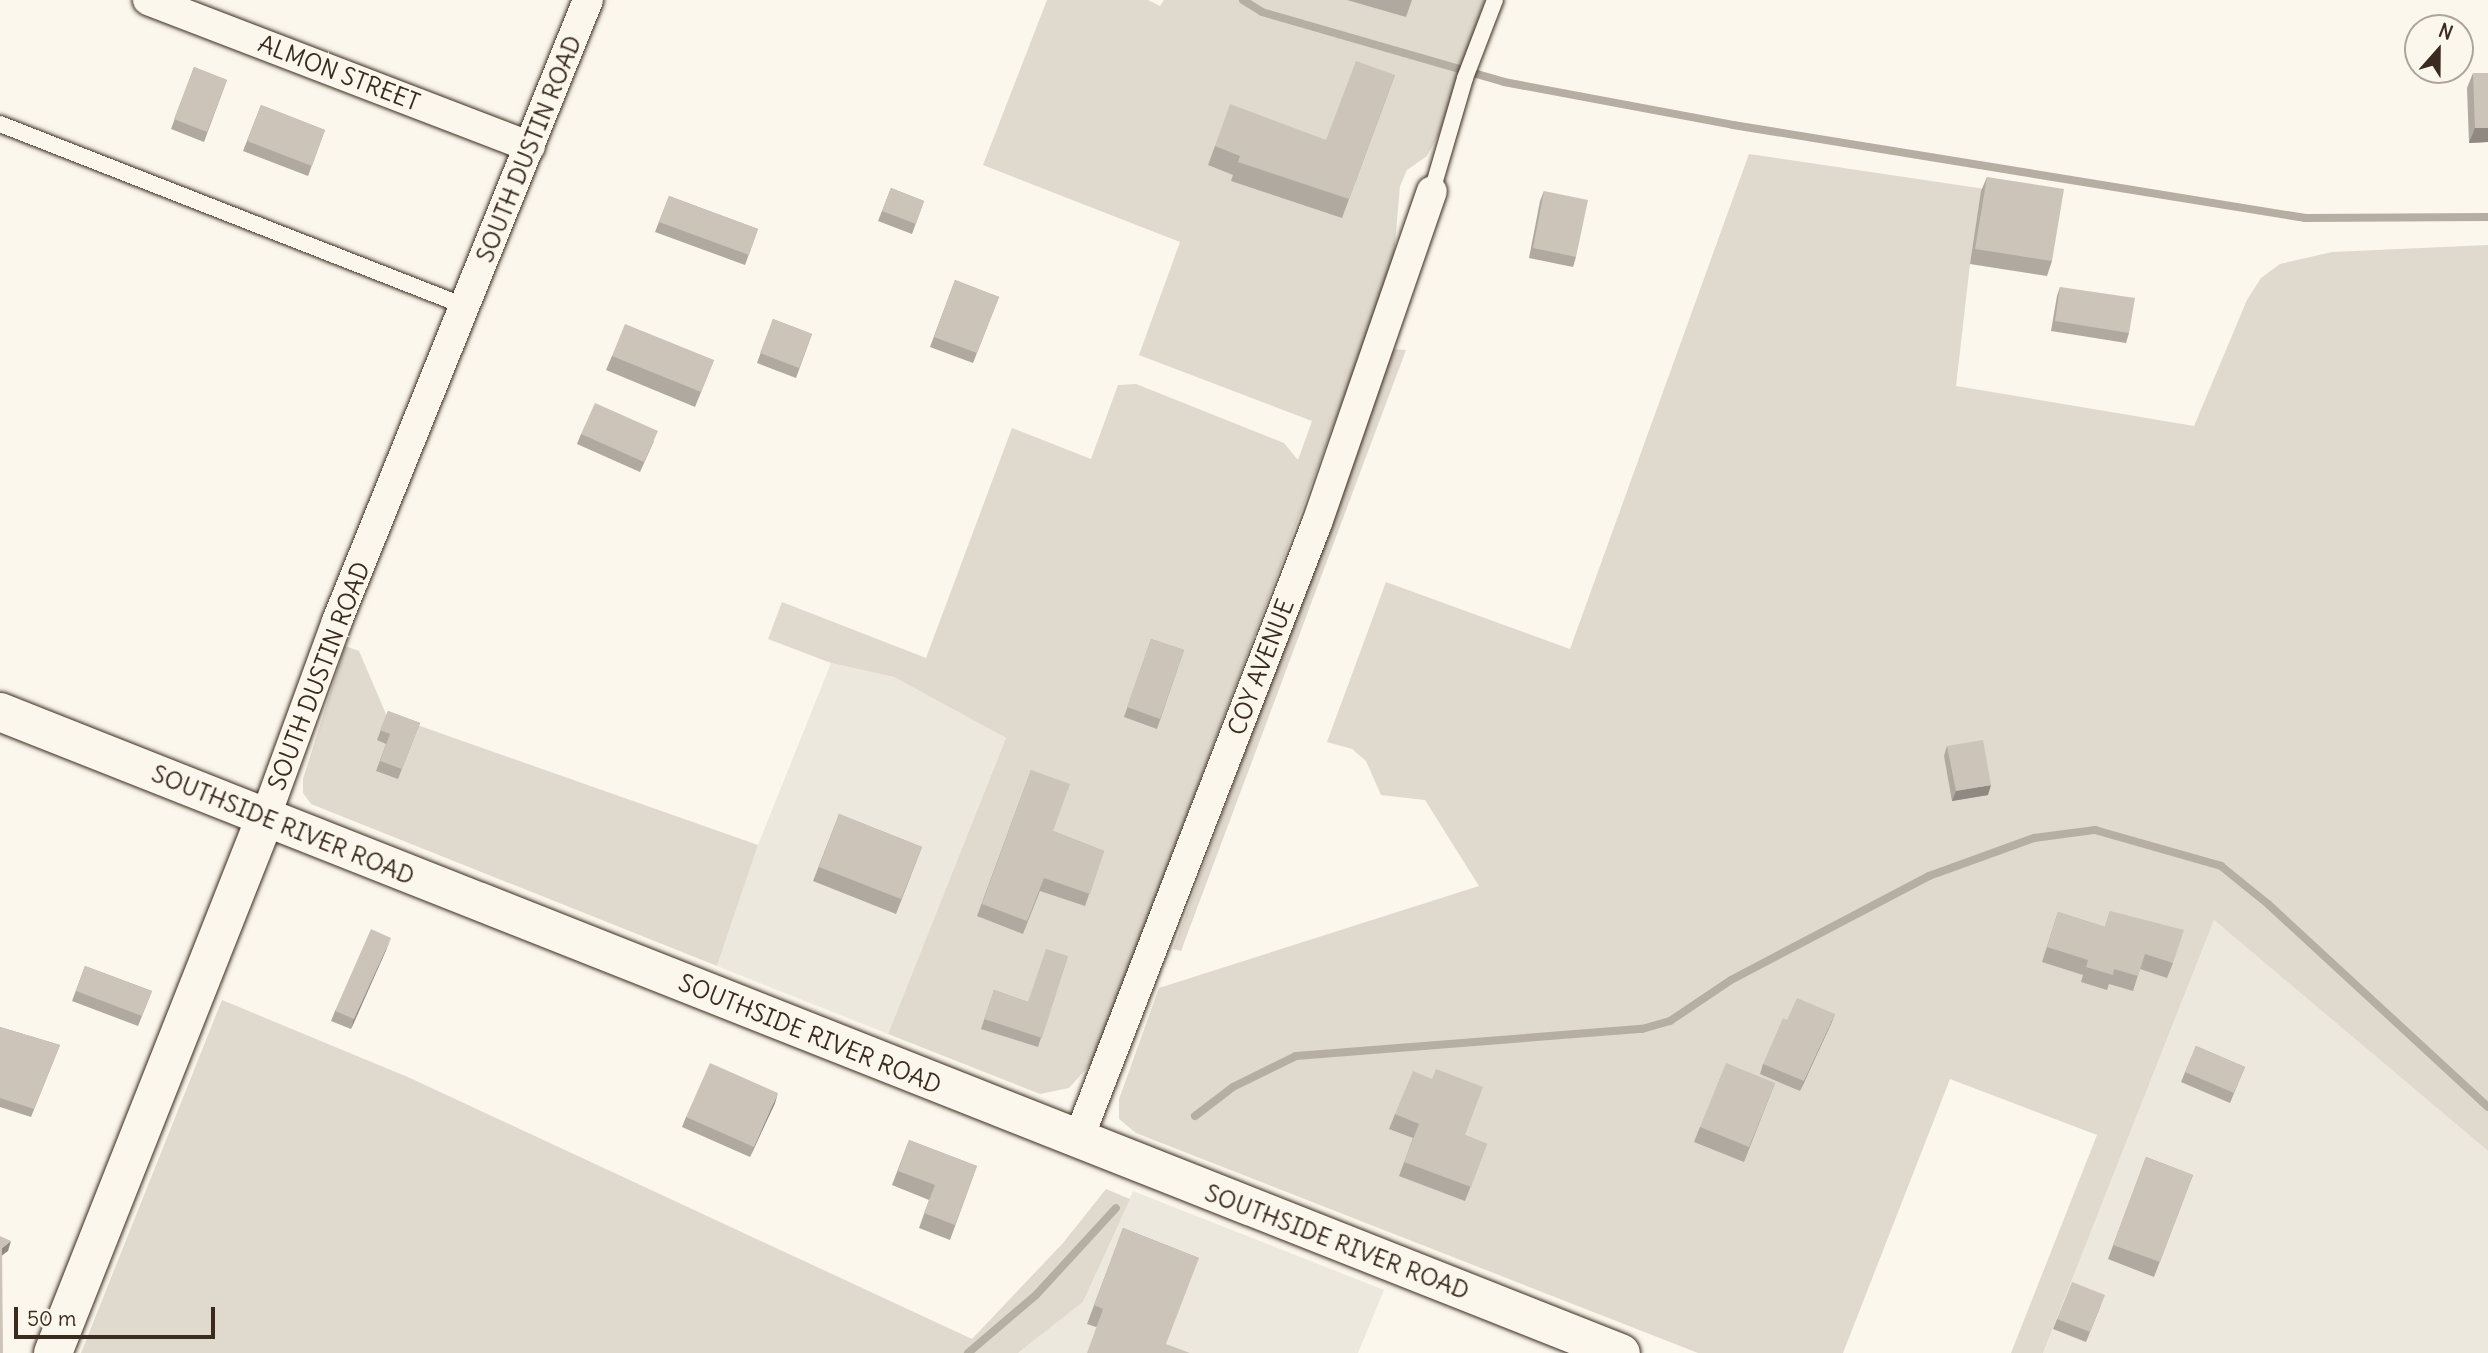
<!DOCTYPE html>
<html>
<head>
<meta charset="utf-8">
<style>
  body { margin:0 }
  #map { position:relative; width:2488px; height:1353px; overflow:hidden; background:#fbf7ec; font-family:Delius,sans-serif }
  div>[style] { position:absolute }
  .built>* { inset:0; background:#ede8dd }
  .green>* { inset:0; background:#dfd9ce }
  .stream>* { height:8px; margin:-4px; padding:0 4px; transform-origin:4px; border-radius:4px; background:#b6aea2 }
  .roads { filter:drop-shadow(0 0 2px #3b2a1e) drop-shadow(0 0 2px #3b2a1e) }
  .lane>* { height:16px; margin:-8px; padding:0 8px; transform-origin:8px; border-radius:8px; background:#fbf7ec }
  .street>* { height:30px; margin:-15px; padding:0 15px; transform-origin:15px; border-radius:15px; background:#fbf7ec }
  .secondary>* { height:38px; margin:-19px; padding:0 19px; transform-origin:19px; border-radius:19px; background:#fbf7ec }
  .wall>* { inset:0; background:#afa99f }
  .shaded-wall>* { inset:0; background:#8f8982 }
  .building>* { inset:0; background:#ccc4b9 }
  span { translate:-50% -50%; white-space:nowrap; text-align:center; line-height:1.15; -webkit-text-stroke:6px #fbf7ec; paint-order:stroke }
  .street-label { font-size:24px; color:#3b2a1e }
  .north { position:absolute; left:2404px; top:14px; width:70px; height:70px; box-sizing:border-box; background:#fbf7ec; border:2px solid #aea59a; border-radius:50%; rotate:21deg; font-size:19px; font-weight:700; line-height:28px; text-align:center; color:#3b2a1e }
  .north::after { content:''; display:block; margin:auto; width:24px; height:32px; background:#3b2a1e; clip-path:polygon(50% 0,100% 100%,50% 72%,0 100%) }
  .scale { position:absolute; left:14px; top:1307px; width:201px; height:32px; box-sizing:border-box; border:4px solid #3b2a1e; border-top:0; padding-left:9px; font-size:21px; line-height:24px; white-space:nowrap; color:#3b2a1e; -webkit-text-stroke:5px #fbf7ec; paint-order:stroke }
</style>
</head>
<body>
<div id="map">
  <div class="built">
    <div style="clip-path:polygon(831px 663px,894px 677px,1006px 738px,888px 1034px,717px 966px,758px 845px)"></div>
    <div style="clip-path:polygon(2214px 920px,2488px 1151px,2488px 1353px,2043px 1353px)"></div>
    <div style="clip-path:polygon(1133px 1191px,1384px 1290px,1358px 1353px,1018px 1353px,1083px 1302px)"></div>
  </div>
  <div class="green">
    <div style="clip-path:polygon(1047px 0,1148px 0,1160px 6px,1164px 0,1485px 0,1439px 134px,1427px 156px,1407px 170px,1400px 186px,1393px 267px,1095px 1059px,1069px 1088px,1040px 1094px,888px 1034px,1006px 738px,894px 677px,831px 663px,768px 639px,782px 602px,926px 658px,1012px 428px,1091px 459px,1118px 385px,1136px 384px,1284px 443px,1298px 460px,1312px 421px,1139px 355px,1180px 242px,983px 165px)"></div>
    <div style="clip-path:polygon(1749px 154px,1985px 189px,1970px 264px,1956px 386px,2194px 426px,2247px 300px,2261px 278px,2280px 264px,2332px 252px,2488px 245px,2488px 1151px,2214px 920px,2043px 1353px,2011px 1353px,2097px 1135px,1950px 1079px,1843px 1353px,1698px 1353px,1136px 1133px,1119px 1119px,1119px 1099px,1159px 988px,1479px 886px,1425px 800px,1381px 795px,1366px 761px,1352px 749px,1327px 742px,1386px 582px,1570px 649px)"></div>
    <div style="clip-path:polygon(1393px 349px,1406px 350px,1181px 951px,1173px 949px)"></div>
    <div style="clip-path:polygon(345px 646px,359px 651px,386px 714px,758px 845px,717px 966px,311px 804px,303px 793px,303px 779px)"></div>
    <div style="clip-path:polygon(222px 1000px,410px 1078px,972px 1339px,1063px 1243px,1106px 1189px,1130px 1199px,1083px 1302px,1018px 1353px,81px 1353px)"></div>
  </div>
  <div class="stream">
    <div style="left:1243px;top:0;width:22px;rotate:32deg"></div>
    <div style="left:1262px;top:12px;width:252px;rotate:16.1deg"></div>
    <div style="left:1504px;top:82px;width:233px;rotate:10.6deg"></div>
    <div style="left:1733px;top:125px;width:580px;rotate:9.23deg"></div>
    <div style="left:2305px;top:218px;width:183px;rotate:-0.3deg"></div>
    <div style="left:1195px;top:1116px;width:48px;rotate:-37.3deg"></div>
    <div style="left:1233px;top:1087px;width:70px;rotate:-26.2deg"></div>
    <div style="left:1296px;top:1056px;width:347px;rotate:-4.5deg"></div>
    <div style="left:1642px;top:1029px;width:29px;rotate:-16deg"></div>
    <div style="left:1670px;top:1021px;width:73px;rotate:-33.9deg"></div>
    <div style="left:1731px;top:980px;width:224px;rotate:-27.7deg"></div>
    <div style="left:1929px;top:876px;width:112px;rotate:-19.9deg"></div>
    <div style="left:2034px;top:838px;width:62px;rotate:-7.5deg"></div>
    <div style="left:2095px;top:830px;width:131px;rotate:15.9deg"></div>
    <div style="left:2221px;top:866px;width:60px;rotate:39deg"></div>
    <div style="left:2268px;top:904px;width:299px;rotate:42.7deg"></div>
    <div style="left:968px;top:1353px;width:89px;rotate:-40.5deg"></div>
    <div style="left:1036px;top:1295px;width:118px;rotate:-47.4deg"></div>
  </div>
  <div class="roads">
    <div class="lane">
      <div style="left:0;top:124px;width:502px;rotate:21.4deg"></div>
      <div style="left:1432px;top:191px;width:118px;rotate:-73.7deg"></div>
      <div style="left:1465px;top:78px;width:84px;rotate:-69deg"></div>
    </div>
    <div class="street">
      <div style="left:148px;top:0;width:409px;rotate:21deg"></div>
      <div style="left:265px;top:818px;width:210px;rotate:-69.9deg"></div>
      <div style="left:337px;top:621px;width:670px;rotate:-67.99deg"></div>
      <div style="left:1078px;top:1140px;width:662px;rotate:-68.83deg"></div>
      <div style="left:1317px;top:523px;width:351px;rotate:-70.9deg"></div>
    </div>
    <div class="secondary">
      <div style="left:0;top:712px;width:1743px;rotate:21.58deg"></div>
      <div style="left:53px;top:1353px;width:575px;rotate:-68.38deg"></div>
    </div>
  </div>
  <div class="wall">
    <div style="clip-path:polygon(1347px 0,1412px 0,1406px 17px)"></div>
    <div style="clip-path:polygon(194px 67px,227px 80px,204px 142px,171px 129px)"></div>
    <div style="clip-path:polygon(2473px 73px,2488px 142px,2469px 143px,2467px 88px)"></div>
    <div style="clip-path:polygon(1395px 75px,1342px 218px,1231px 181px,1233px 175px,1208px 165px,1215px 146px,1326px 140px)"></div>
    <div style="clip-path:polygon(261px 105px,325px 130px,308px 176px,243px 151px)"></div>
    <div style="clip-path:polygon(1987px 177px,2052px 261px,2047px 276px,1970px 264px,1981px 191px)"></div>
    <div style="clip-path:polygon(891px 188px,924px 201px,912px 234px,878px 221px)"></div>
    <div style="clip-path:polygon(1544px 191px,1576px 257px,1573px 267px,1529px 258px,1540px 201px)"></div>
    <div style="clip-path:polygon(669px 196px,758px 229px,745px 265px,655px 232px)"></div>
    <div style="clip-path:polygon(955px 280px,999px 297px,973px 363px,930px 347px)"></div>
    <div style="clip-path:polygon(2060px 287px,2129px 333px,2126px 343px,2051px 331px,2057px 296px)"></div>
    <div style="clip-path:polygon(773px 319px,812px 334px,796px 378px,757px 363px)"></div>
    <div style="clip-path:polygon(612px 356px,714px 360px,695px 407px,606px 370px)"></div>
    <div style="clip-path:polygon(581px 434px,654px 441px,640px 472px,577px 444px)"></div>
    <div style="clip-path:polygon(1151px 639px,1184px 650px,1157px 729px,1124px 717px)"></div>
    <div style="clip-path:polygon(388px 711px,420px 723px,398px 779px,376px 771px,386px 744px,377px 740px)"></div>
    <div style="clip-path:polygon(1947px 746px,1988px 795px,1952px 801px,1944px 756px)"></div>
    <div style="clip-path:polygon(1031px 770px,1053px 831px,1104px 851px,1085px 906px,1040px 891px,1023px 934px,977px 916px)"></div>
    <div style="clip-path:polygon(839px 814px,922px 847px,896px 914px,813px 881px)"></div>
    <div style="clip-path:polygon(2110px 911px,2173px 963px,2167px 978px,2140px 969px,2133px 991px,2109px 984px,2107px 990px,2081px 982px,2083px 975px,2042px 962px,2058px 912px,2105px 927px)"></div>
    <div style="clip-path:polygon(387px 948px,351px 1029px,331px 1021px,335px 1011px)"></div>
    <div style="clip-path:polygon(1068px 956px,1038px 1047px,981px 1029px,994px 990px,1028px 1002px)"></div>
    <div style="clip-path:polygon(85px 966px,152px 991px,138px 1026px,72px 1001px)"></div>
    <div style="clip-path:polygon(1835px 1014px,1800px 1091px,1760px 1074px,1763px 1064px)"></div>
    <div style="clip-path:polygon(0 1027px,60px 1045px,31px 1117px,0 1107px)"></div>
    <div style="clip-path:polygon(2196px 1046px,2245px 1067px,2230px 1103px,2181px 1082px)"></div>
    <div style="clip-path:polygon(1775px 1083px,1744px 1162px,1694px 1142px,1700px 1127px)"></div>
    <div style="clip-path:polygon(775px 1103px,750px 1157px,682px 1127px,686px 1117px)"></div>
    <div style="clip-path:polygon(1395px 1114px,1465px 1135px,1487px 1144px,1465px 1201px,1399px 1176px,1413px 1138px,1389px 1129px)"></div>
    <div style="clip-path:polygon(909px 1140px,977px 1166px,950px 1240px,919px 1228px,929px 1200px,892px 1185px)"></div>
    <div style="clip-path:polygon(2146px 1157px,2193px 1175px,2154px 1277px,2108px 1259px)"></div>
    <div style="clip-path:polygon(1123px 1228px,1199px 1258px,1096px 1327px,1087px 1324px)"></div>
    <div style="clip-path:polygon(2101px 1305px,2086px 1342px,2053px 1329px,2057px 1319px)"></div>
  </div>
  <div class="shaded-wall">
    <div style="clip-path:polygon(2475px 128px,2488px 128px,2488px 142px,2469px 143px)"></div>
    <div style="clip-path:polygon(1991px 785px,1988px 795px,1952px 801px,1956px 791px)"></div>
    <div style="clip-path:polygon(391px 938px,387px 948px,351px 1029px,354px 1019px)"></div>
    <div style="clip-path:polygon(1835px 1014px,1831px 1024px,1800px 1091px,1804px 1081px)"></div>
    <div style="clip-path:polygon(778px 1093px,775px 1103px,750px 1157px,754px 1147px)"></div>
    <div style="clip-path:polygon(11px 1241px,8px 1251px,0 1257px,2px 1248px)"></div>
  </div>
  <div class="building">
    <div style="clip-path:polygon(1356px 61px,1395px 75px,1349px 199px,1238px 162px,1240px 156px,1215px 146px,1230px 104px,1326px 140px)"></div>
    <div style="clip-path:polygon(194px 67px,227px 80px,207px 132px,174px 119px)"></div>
    <div style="clip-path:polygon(2473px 73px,2488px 73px,2488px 128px,2475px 128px)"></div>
    <div style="clip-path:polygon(261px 105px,325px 130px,312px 166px,247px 141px)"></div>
    <div style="clip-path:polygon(1987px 177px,2064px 189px,2052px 261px,1975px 249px)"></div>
    <div style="clip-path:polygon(891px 188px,924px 201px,916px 224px,882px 211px)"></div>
    <div style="clip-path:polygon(1544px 191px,1588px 200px,1576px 257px,1533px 248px)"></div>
    <div style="clip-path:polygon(669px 196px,758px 229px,749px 255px,659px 222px)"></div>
    <div style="clip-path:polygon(955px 280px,999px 297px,977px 353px,934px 337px)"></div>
    <div style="clip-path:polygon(2060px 287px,2135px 298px,2129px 333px,2055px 321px)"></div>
    <div style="clip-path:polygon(773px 319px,812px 334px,799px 368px,760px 353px)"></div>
    <div style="clip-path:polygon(625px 324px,714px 360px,701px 392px,612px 356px)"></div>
    <div style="clip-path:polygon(595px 403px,658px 431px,644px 462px,581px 434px)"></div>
    <div style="clip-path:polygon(1151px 639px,1184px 650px,1160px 719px,1127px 707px)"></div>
    <div style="clip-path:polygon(388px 711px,420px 723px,402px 769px,380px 761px,390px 734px,380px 730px)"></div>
    <div style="clip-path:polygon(1983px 740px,1991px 785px,1956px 791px,1947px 746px)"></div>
    <div style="clip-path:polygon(1031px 770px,1070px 784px,1053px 831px,1104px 851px,1090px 894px,1044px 878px,1027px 921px,982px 904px)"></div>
    <div style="clip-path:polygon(839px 814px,922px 847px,901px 899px,819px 867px)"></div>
    <div style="clip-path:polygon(2110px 911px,2184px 930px,2173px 963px,2145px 954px,2138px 976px,2114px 969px,2113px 975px,2086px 967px,2088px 960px,2047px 947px,2058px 912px,2105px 927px)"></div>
    <div style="clip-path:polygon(371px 929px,391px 938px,354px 1019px,335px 1011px)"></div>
    <div style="clip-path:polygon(1046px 949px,1068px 956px,1042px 1038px,984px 1019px,994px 990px,1028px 1002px)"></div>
    <div style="clip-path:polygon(85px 966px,152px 991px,142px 1016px,76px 991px)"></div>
    <div style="clip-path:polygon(1797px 998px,1835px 1014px,1804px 1081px,1763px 1064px,1783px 1018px,1787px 1020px)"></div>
    <div style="clip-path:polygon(0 1027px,60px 1045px,34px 1109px,0 1098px)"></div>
    <div style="clip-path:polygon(2196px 1046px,2245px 1067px,2234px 1093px,2185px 1072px)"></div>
    <div style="clip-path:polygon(710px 1063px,778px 1093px,754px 1147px,686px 1117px)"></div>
    <div style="clip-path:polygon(1726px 1063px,1775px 1083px,1749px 1147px,1700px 1127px)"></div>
    <div style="clip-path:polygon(1436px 1069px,1483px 1087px,1465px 1135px,1487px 1144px,1471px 1187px,1404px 1162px,1419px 1124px,1395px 1114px,1413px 1071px,1432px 1079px)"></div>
    <div style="clip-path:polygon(909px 1140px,977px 1166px,955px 1225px,924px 1213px,935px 1185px,898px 1171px)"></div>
    <div style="clip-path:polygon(2146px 1157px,2193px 1175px,2160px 1262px,2113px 1245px)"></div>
    <div style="clip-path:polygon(1123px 1228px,1199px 1258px,1166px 1344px,1190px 1353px,1087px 1353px,1103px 1309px,1094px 1305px)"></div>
    <div style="clip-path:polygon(0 1236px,11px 1241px,2px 1248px,3px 1353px,0 1353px)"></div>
    <div style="clip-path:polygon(2072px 1282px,2105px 1295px,2090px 1332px,2057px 1319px)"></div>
  </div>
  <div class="street-label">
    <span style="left:339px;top:73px;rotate:21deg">ALMON STREET</span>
    <span style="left:529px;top:149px;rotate:-68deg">SOUTH DUSTIN ROAD</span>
    <span style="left:1261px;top:667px;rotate:-69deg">COY AVENUE</span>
    <span style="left:319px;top:676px;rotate:-69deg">SOUTH DUSTIN ROAD</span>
    <span style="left:283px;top:825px;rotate:22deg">SOUTHSIDE RIVER ROAD</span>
    <span style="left:810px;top:1034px;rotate:22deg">SOUTHSIDE RIVER ROAD</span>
    <span style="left:1337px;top:1242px;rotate:21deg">SOUTHSIDE RIVER ROAD</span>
  </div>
  <div class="north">N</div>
  <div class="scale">50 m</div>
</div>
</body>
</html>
